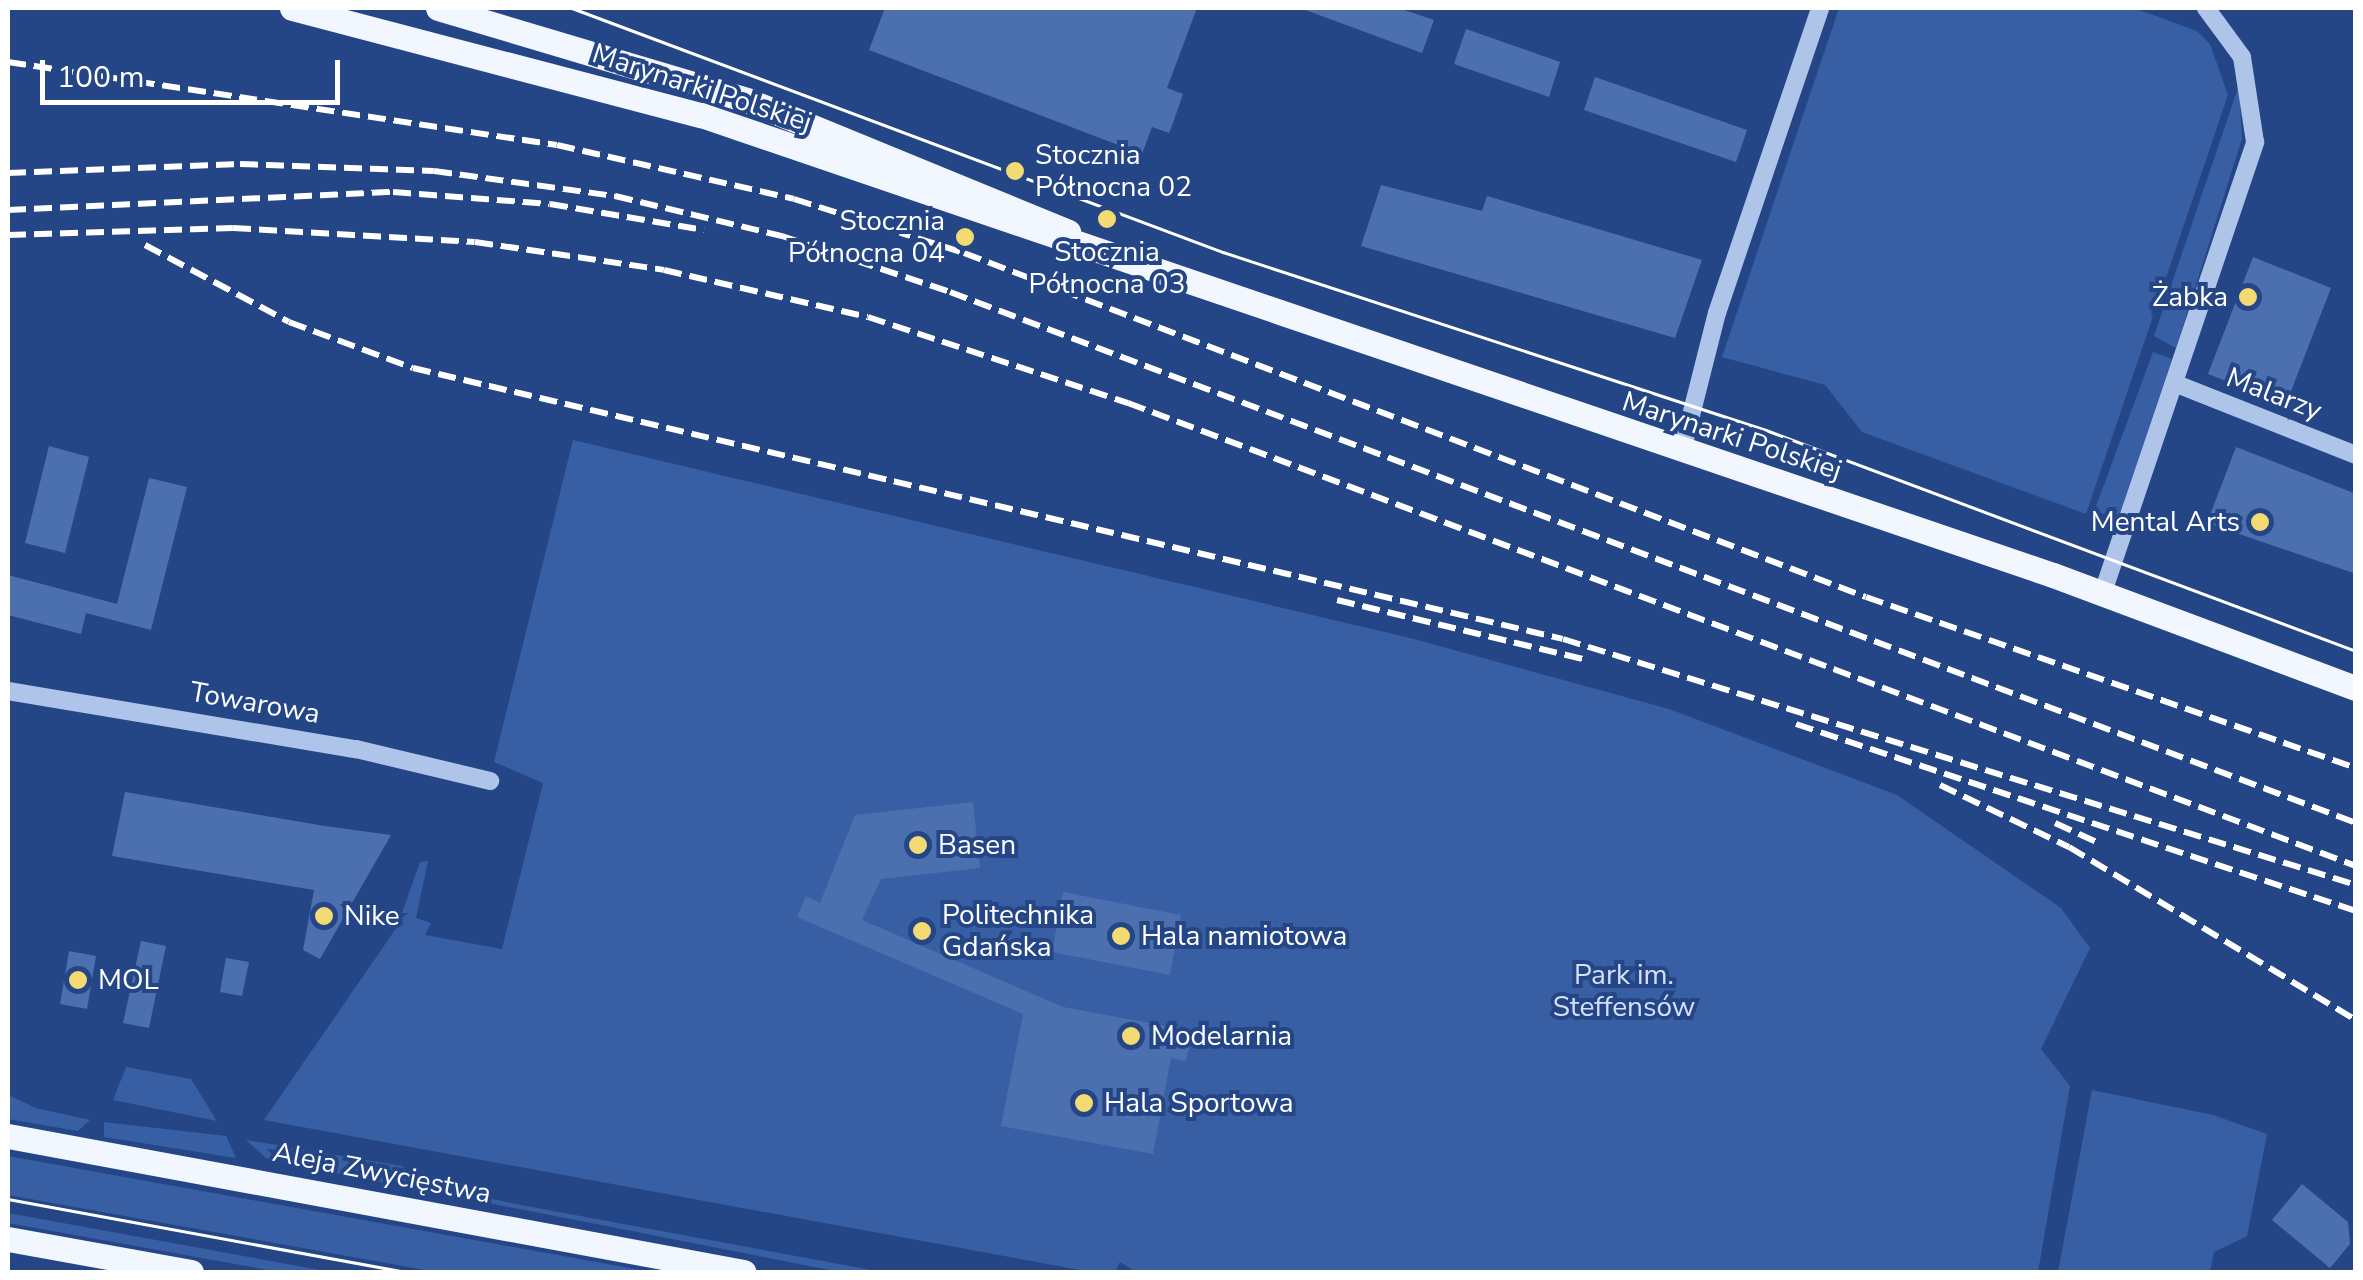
<!DOCTYPE html>
<html>
<head>
<meta charset="utf-8">
<style>
  body { margin:0 }
  #map { position:relative; width:2363px; height:1280px; overflow:hidden; background:#244687; font-family:"Nunito Sans",sans-serif }
  div>[style] { position:absolute }
  .green>* { inset:0; background:#385fa4 }
  .building>* { inset:0; background:#4c70af }
  .minor>* { height:18px; margin:-9px; padding:0 9px; transform-origin:9px; border-radius:9px; background:#afc4e9 }
  .major>* { height:25px; margin:-12.5px; padding:0 12.5px; transform-origin:12.5px; border-radius:12.5px; background:#f2f6fe }
  .tram>* { height:2.5px; margin:-1.25px; padding:0 1.25px; transform-origin:1.25px; border-radius:1.25px; background:#fff }
  .rail>* { height:6px; margin-top:-3px; transform-origin:0; background:repeating-linear-gradient(90deg,#fff 0 18px,transparent 0 26px) }
  .dots>* { width:28px; height:28px; translate:-50% -50%; box-sizing:border-box; border:5px solid #244687; border-radius:50% }
  span { translate:-50% -50%; white-space:nowrap; text-align:center; line-height:1.15; -webkit-text-stroke:8px #244687; paint-order:stroke }
  .street-label { font-size:28px; color:#fff }
  .poi-label { font-size:28px; color:#fff }
  .left { translate:0 -50%; text-align:left }
  .right { translate:-100% -50%; text-align:right }
  .park-label { font-size:28px; color:#d3e0f7 }
  .frame { position:absolute; inset:0; border:10px solid #fff; pointer-events:none }
  .scale { position:absolute; left:40px; top:60px; width:300px; height:45px; box-sizing:border-box; border:5px solid #fff; border-top:0; padding-left:12px; font-size:30px; line-height:35px; white-space:nowrap; color:#fff; -webkit-text-stroke:8px #244687; paint-order:stroke }
</style>
</head>
<body>
<div id="map">
  <div class="green">
    <div style="clip-path:polygon(1839px 8px,2134px 8px,2197px 31px,2210px 44px,2228px 95px,2086px 514px,1862px 432px,1825px 385px,1722px 357px)"></div>
    <div style="clip-path:polygon(2239px 85px,2242px 139px,2176px 348px,2154px 336px)"></div>
    <div style="clip-path:polygon(2153px 352px,2172px 359px,2117px 523px,2095px 509px)"></div>
    <div style="clip-path:polygon(573px 440px,1410px 638px,1669px 709px,1897px 795px,2061px 908px,2090px 948px,2041px 1049px,2070px 1086px,2038px 1272px,1136px 1272px,1120px 1262px,1115px 1272px,1091px 1272px,264px 1120px,397px 927px,420px 862px,428px 861px,416px 918px,431px 923px,425px 935px,502px 949px,543px 783px,494px 762px)"></div>
    <div style="clip-path:polygon(126px 1067px,191px 1079px,217px 1121px,113px 1100px)"></div>
    <div style="clip-path:polygon(2092px 1090px,2213px 1115px,2267px 1134px,2247px 1236px,2214px 1252px,2210px 1272px,2058px 1272px)"></div>
    <div style="clip-path:polygon(8px 1095px,36px 1108px,90px 1120px,78px 1131px,8px 1119px)"></div>
    <div style="clip-path:polygon(104px 1122px,226px 1136px,236px 1158px,104px 1137px)"></div>
    <div style="clip-path:polygon(246px 1140px,402px 1166px,422px 1184px,521px 1205px,882px 1272px,840px 1272px,310px 1168px,266px 1158px)"></div>
    <div style="clip-path:polygon(8px 1156px,652px 1272px,436px 1272px,8px 1195px)"></div>
    <div style="clip-path:polygon(8px 1213px,331px 1272px,279px 1272px,8px 1223px)"></div>
  </div>
  <div class="building">
    <div style="clip-path:polygon(885px 8px,1197px 8px,1167px 88px,1183px 94px,1172px 126px,1169px 133px,1152px 127px,1142px 154px,869px 50px)"></div>
    <div style="clip-path:polygon(1300px 8px,1398px 8px,1434px 20px,1422px 53px)"></div>
    <div style="clip-path:polygon(1466px 29px,1560px 62px,1549px 97px,1454px 64px)"></div>
    <div style="clip-path:polygon(1595px 77px,1747px 130px,1736px 162px,1584px 110px)"></div>
    <div style="clip-path:polygon(1381px 185px,1482px 211px,1487px 196px,1702px 260px,1675px 338px,1361px 246px)"></div>
    <div style="clip-path:polygon(2253px 257px,2331px 288px,2286px 404px,2208px 374px)"></div>
    <div style="clip-path:polygon(49px 446px,89px 457px,65px 553px,25px 543px)"></div>
    <div style="clip-path:polygon(2236px 447px,2356px 494px,2356px 574px,2207px 523px)"></div>
    <div style="clip-path:polygon(149px 478px,187px 487px,151px 630px,86px 613px,81px 634px,8px 615px,8px 575px,117px 604px)"></div>
    <div style="clip-path:polygon(125px 792px,325px 826px,391px 835px,320px 959px,303px 950px,314px 890px,112px 856px)"></div>
    <div style="clip-path:polygon(973px 802px,980px 868px,881px 879px,862px 920px,1063px 1007px,1193px 1031px,1186px 1061px,1171px 1058px,1153px 1154px,1001px 1126px,1023px 1014px,797px 917px,806px 896px,820px 903px,855px 815px)"></div>
    <div style="clip-path:polygon(1063px 892px,1181px 915px,1170px 975px,1052px 952px)"></div>
    <div style="clip-path:polygon(141px 941px,166px 946px,149px 1028px,123px 1023px)"></div>
    <div style="clip-path:polygon(69px 951px,96px 956px,87px 1009px,60px 1004px)"></div>
    <div style="clip-path:polygon(226px 958px,249px 962px,242px 996px,220px 992px)"></div>
    <div style="clip-path:polygon(2302px 1184px,2348px 1222px,2350px 1244px,2330px 1268px,2272px 1220px)"></div>
  </div>
  <div class="minor">
    <div style="left:2174px;top:383px;width:196px;rotate:21.6deg"></div>
    <div style="left:1682px;top:451px;width:142px;rotate:-75.8deg"></div>
    <div style="left:1717px;top:313px;width:322px;rotate:-71.3deg"></div>
    <div style="left:2103px;top:592px;width:475px;rotate:-71.3deg"></div>
    <div style="left:2255px;top:142px;width:86px;rotate:-98.7deg"></div>
    <div style="left:2242px;top:57px;width:61px;rotate:-126.3deg"></div>
    <div style="left:8px;top:691px;width:353px;rotate:9.5deg"></div>
    <div style="left:356px;top:749px;width:138px;rotate:13.4deg"></div>
  </div>
  <div class="major">
    <div style="left:292px;top:8px;width:423px;rotate:14.7deg"></div>
    <div style="left:701px;top:115px;width:1428px;rotate:18.79deg"></div>
    <div style="left:2053px;top:575px;width:323px;rotate:20.5deg"></div>
    <div style="left:438px;top:8px;width:325px;rotate:16.6deg"></div>
    <div style="left:749px;top:101px;width:345px;rotate:22.3deg"></div>
    <div style="left:8px;top:1136px;width:748px;rotate:10.47deg"></div>
    <div style="left:8px;top:1239px;width:186px;rotate:10.2deg"></div>
  </div>
  <div class="tram">
    <div style="left:572px;top:8px;width:695px;rotate:20.55deg"></div>
    <div style="left:1223px;top:252px;width:571px;rotate:18.15deg"></div>
    <div style="left:1766px;top:430px;width:630px;rotate:20.53deg"></div>
    <div style="left:8px;top:1199px;width:403px;rotate:10.4deg"></div>
  </div>
  <div class="rail">
    <div style="left:8px;top:62px;width:555px;rotate:8.6deg"></div>
    <div style="left:557px;top:145px;width:243px;rotate:12.8deg"></div>
    <div style="left:794px;top:199px;width:178px;rotate:17.6deg"></div>
    <div style="left:964px;top:253px;width:965px;rotate:20.88deg"></div>
    <div style="left:1866px;top:597px;width:519px;rotate:19.24deg"></div>
    <div style="left:8px;top:173px;width:232px;rotate:-2.2deg"></div>
    <div style="left:240px;top:164px;width:194px;rotate:2.1deg"></div>
    <div style="left:434px;top:171px;width:183px;rotate:7.9deg"></div>
    <div style="left:615px;top:196px;width:172px;rotate:13.5deg"></div>
    <div style="left:782px;top:236px;width:177px;rotate:18.4deg"></div>
    <div style="left:950px;top:292px;width:1503px;rotate:20.69deg"></div>
    <div style="left:8px;top:210px;width:385px;rotate:-2.7deg"></div>
    <div style="left:393px;top:192px;width:157px;rotate:4.4deg"></div>
    <div style="left:550px;top:204px;width:156px;rotate:9.6deg"></div>
    <div style="left:8px;top:235px;width:225px;rotate:-1.8deg"></div>
    <div style="left:233px;top:228px;width:242px;rotate:3.3deg"></div>
    <div style="left:475px;top:242px;width:191px;rotate:8.4deg"></div>
    <div style="left:664px;top:270px;width:209px;rotate:13deg"></div>
    <div style="left:868px;top:317px;width:274px;rotate:18.3deg"></div>
    <div style="left:1128px;top:403px;width:1312px;rotate:20.66deg"></div>
    <div style="left:145px;top:245px;width:163px;rotate:28.1deg"></div>
    <div style="left:289px;top:322px;width:132px;rotate:20.4deg"></div>
    <div style="left:413px;top:368px;width:1181px;rotate:13.26deg"></div>
    <div style="left:1563px;top:639px;width:830px;rotate:17.23deg"></div>
    <div style="left:1337px;top:600px;width:256px;rotate:13.5deg"></div>
    <div style="left:1796px;top:724px;width:590px;rotate:18.47deg"></div>
    <div style="left:1940px;top:785px;width:143px;rotate:25.7deg"></div>
    <div style="left:2069px;top:847px;width:335px;rotate:31.1deg"></div>
    <div style="left:2055px;top:823px;width:51px;rotate:24.5deg"></div>
  </div>
  <div class="dots">
    <div style="left:1015px;top:171px;background:#f4da72"></div>
    <div style="left:1107px;top:219px;background:#f4da72"></div>
    <div style="left:965px;top:237px;background:#f4da72"></div>
    <div style="left:2248px;top:297px;background:#f4da72"></div>
    <div style="left:2260px;top:522px;background:#f4da72"></div>
    <div style="left:918px;top:845px;background:#f4da72"></div>
    <div style="left:324px;top:916px;background:#f4da72"></div>
    <div style="left:922px;top:931px;background:#f4da72"></div>
    <div style="left:1121px;top:936px;background:#f4da72"></div>
    <div style="left:78px;top:980px;background:#f4da72"></div>
    <div style="left:1131px;top:1036px;background:#f4da72"></div>
    <div style="left:1084px;top:1103px;background:#f4da72"></div>
  </div>
  <div class="street-label">
    <span style="left:702px;top:88px;rotate:18deg">Marynarki Polskiej</span>
    <span style="left:2274px;top:394px;rotate:21deg">Malarzy</span>
    <span style="left:1732px;top:436px;rotate:18deg">Marynarki Polskiej</span>
    <span style="left:255px;top:703px;rotate:10deg">Towarowa</span>
    <span style="left:382px;top:1173px;rotate:11deg">Aleja Zwycięstwa</span>
  </div>
  <div class="poi-label">
    <span class="left" style="left:1035px;top:171px">Stocznia<br>Północna 02</span>
    <span class="right" style="left:945px;top:237px">Stocznia<br>Północna 04</span>
    <span style="left:1107px;top:268px">Stocznia<br>Północna 03</span>
    <span class="right" style="left:2228px;top:297px">Żabka</span>
    <span class="right" style="left:2240px;top:522px">Mental Arts</span>
    <span class="left" style="left:938px;top:845px">Basen</span>
    <span class="left" style="left:942px;top:931px">Politechnika<br>Gdańska</span>
    <span class="left" style="left:344px;top:916px">Nike</span>
    <span class="left" style="left:1141px;top:936px">Hala namiotowa</span>
    <span class="left" style="left:98px;top:980px">MOL</span>
    <span class="left" style="left:1151px;top:1036px">Modelarnia</span>
    <span class="left" style="left:1104px;top:1103px">Hala Sportowa</span>
  </div>
  <div class="park-label">
    <span style="left:1624px;top:991px">Park im.<br>Steffensów</span>
  </div>
  <div class="frame"></div>
  <div class="scale">100 m</div>
</div>
</body>
</html>
